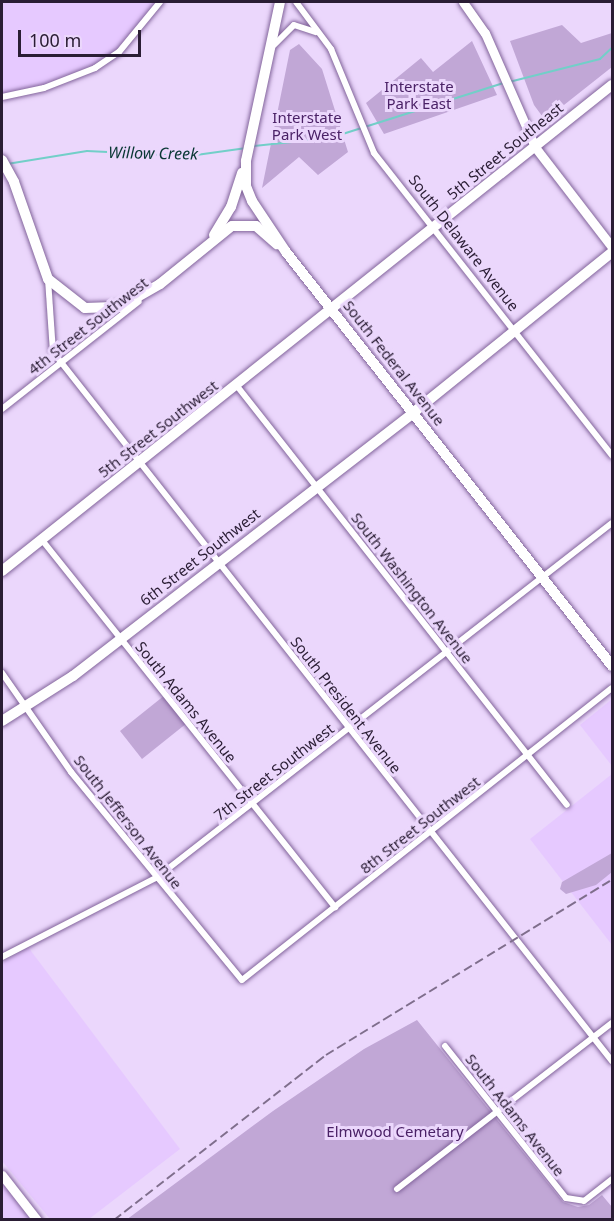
<!DOCTYPE html>
<html>
<head>
<meta charset="utf-8">
<style>
  body { margin:0 }
  #map { position:relative; width:614px; height:1221px; overflow:hidden; background:#ebd7fc; font-family:"Noto Sans",sans-serif }
  div>[style] { position:absolute }
  .built>* { inset:0; background:#e6c9ff }
  .green>* { inset:0; background:#c1a7d6 }
  .stream>* { height:2px; margin:-1px; padding:0 1px; transform-origin:1px; border-radius:1px; background:#72cfc8 }
  .roads { filter:drop-shadow(0 0 2px #82649b) drop-shadow(0 0 2px #82649b) }
  .minor>* { height:6px; margin:-3px; padding:0 3px; transform-origin:3px; border-radius:3px; background:#fff }
  .secondary>* { height:9px; margin:-4.5px; padding:0 4.5px; transform-origin:4.5px; border-radius:4.5px; background:#fff }
  .primary>* { height:10px; margin:-5px; padding:0 5px; transform-origin:5px; border-radius:5px; background:#fff }
  .rail>* { height:2px; margin-top:-1px; transform-origin:0; background:repeating-linear-gradient(90deg,#7f6e8c 0 9px,transparent 0 13.5px) }
  span { translate:-50% -50%; white-space:nowrap; text-align:center; line-height:1.15; -webkit-text-stroke:6px #ebd7fc; paint-order:stroke }
  .park-label { font-size:15px; color:#4a2166 }
  .street-label { font-size:15px; color:#2a1d34 }
  .water-label { font-size:16px; color:#083633; font-style:italic }
  .frame { position:absolute; inset:0; border:3px solid #2a1d34; pointer-events:none }
  .scale { position:absolute; left:18px; top:30px; width:123px; height:27px; box-sizing:border-box; border:3px solid #2a1d34; border-top:0; padding-left:8px; font-size:18px; line-height:21px; white-space:nowrap; color:#2a1d34; -webkit-text-stroke:4px #ebd7fc; paint-order:stroke }
</style>
</head>
<body>
<div id="map">
  <div class="built">
    <div style="clip-path:polygon(2px 2px,160px 2px,119px 52px,95px 68px,44px 88px,18px 90px,2px 96px)"></div>
    <div style="clip-path:polygon(612px 699px,612px 766px,580px 725px)"></div>
    <div style="clip-path:polygon(612px 774px,612px 945px,530px 839px)"></div>
    <div style="clip-path:polygon(28px 947px,180px 1149px,89px 1219px,50px 1219px,2px 1161px,2px 963px)"></div>
    <div style="clip-path:polygon(2px 1182px,31px 1219px,2px 1219px)"></div>
  </div>
  <div class="green">
    <div style="clip-path:polygon(562px 25px,581px 43px,612px 33px,612px 67px,545px 120px,534px 105px,510px 41px)"></div>
    <div style="clip-path:polygon(472px 41px,497px 95px,384px 134px,366px 103px,421px 58px,433px 72px)"></div>
    <div style="clip-path:polygon(299px 44px,322px 69px,348px 152px,318px 175px,299px 157px,262px 188px,290px 50px)"></div>
    <div style="clip-path:polygon(165px 695px,187px 723px,142px 759px,120px 731px)"></div>
    <div style="clip-path:polygon(612px 853px,612px 872px,596px 885px,566px 894px,560px 889px,562px 882px)"></div>
    <div style="clip-path:polygon(417px 1020px,563px 1202px,578px 1207px,589px 1205px,602px 1195px,612px 1207px,612px 1220px,126px 1220px,273px 1111px,364px 1049px)"></div>
  </div>
  <div class="stream">
    <div style="left:509px;top:82px;width:94px;rotate:-14.2deg"></div>
    <div style="left:600px;top:59px;width:16px;rotate:-43deg"></div>
    <div style="left:254px;top:146px;width:76px;rotate:-6deg"></div>
    <div style="left:330px;top:138px;width:182px;rotate:-17.6deg"></div>
    <div style="left:7px;top:164px;width:81px;rotate:-9.2deg"></div>
    <div style="left:87px;top:151px;width:102px;rotate:2.8deg"></div>
    <div style="left:189px;top:156px;width:58px;rotate:-8deg"></div>
  </div>
  <div class="roads">
    <div class="minor">
      <div style="left:296px;top:2px;width:59px;rotate:53.3deg"></div>
      <div style="left:331px;top:49px;width:113px;rotate:67.5deg"></div>
      <div style="left:374px;top:153px;width:385px;rotate:51.8deg"></div>
      <div style="left:274px;top:45px;width:28px;rotate:-45deg"></div>
      <div style="left:294px;top:25px;width:23px;rotate:18deg"></div>
      <div style="left:2px;top:97px;width:43px;rotate:-12.1deg"></div>
      <div style="left:44px;top:88px;width:55px;rotate:-21.4deg"></div>
      <div style="left:95px;top:68px;width:29px;rotate:-34deg"></div>
      <div style="left:119px;top:52px;width:65px;rotate:-50.6deg"></div>
      <div style="left:48px;top:279px;width:73px;rotate:86.1deg"></div>
      <div style="left:53px;top:352px;width:903px;rotate:51.75deg"></div>
      <div style="left:237px;top:386px;width:533px;rotate:51.78deg"></div>
      <div style="left:2px;top:409px;width:174px;rotate:-38.2deg"></div>
      <div style="left:42px;top:540px;width:470px;rotate:51.4deg"></div>
      <div style="left:2px;top:673px;width:121px;rotate:55.1deg"></div>
      <div style="left:71px;top:772px;width:269px;rotate:50.6deg"></div>
      <div style="left:242px;top:980px;width:471px;rotate:-38.3deg"></div>
      <div style="left:2px;top:957px;width:173px;rotate:-27.2deg"></div>
      <div style="left:156px;top:878px;width:578px;rotate:-37.9deg"></div>
      <div style="left:445px;top:1046px;width:194px;rotate:51.5deg"></div>
      <div style="left:566px;top:1198px;width:18px;rotate:9deg"></div>
      <div style="left:584px;top:1201px;width:36px;rotate:-38deg"></div>
      <div style="left:397px;top:1189px;width:272px;rotate:-37.7deg"></div>
    </div>
    <div class="secondary">
      <div style="left:463px;top:2px;width:38px;rotate:55deg"></div>
      <div style="left:485px;top:33px;width:124px;rotate:66.3deg"></div>
      <div style="left:535px;top:147px;width:126px;rotate:52.4deg"></div>
      <div style="left:2px;top:1175px;width:57px;rotate:52.1deg"></div>
    </div>
    <div class="primary">
      <div style="left:280px;top:2px;width:163px;rotate:102.1deg"></div>
      <div style="left:246px;top:161px;width:25px;rotate:90deg"></div>
      <div style="left:246px;top:186px;width:16px;rotate:68deg"></div>
      <div style="left:252px;top:201px;width:61px;rotate:56.3deg"></div>
      <div style="left:286px;top:252px;width:527px;rotate:51.78deg"></div>
      <div style="left:2px;top:160px;width:25px;rotate:61deg"></div>
      <div style="left:14px;top:182px;width:103px;rotate:70.7deg"></div>
      <div style="left:48px;top:279px;width:47px;rotate:38.1deg"></div>
      <div style="left:85px;top:308px;width:35px;rotate:-2deg"></div>
      <div style="left:120px;top:307px;width:46px;rotate:-29.9deg"></div>
      <div style="left:160px;top:284px;width:92px;rotate:-38.9deg"></div>
      <div style="left:232px;top:226px;width:24px"></div>
      <div style="left:256px;top:226px;width:28px;rotate:41deg"></div>
      <div style="left:214px;top:235px;width:33px;rotate:-59deg"></div>
      <div style="left:231px;top:207px;width:36px;rotate:-72deg"></div>
      <div style="left:2px;top:571px;width:780px;rotate:-38.55deg"></div>
      <div style="left:2px;top:721px;width:84px;rotate:-32.4deg"></div>
      <div style="left:73px;top:676px;width:431px;rotate:-37.7deg"></div>
      <div style="left:414px;top:412px;width:255px;rotate:-38.9deg"></div>
    </div>
  </div>
  <div class="rail">
    <div style="left:114px;top:1220px;width:269px;rotate:-37.9deg"></div>
    <div style="left:326px;top:1055px;width:335px;rotate:-31.5deg"></div>
  </div>
  <div class="park-label">
    <span style="left:419px;top:95px">Interstate<br>Park East</span>
    <span style="left:307px;top:126px">Interstate<br>Park West</span>
    <span style="left:395px;top:1132px">Elmwood Cemetary</span>
  </div>
  <div class="street-label">
    <span style="left:505px;top:151px;rotate:-39deg">5th Street Southeast</span>
    <span style="left:464px;top:243px;rotate:52deg">South Delaware Avenue</span>
    <span style="left:88px;top:326px;rotate:-38deg">4th Street Southwest</span>
    <span style="left:394px;top:363px;rotate:52deg">South Federal Avenue</span>
    <span style="left:158px;top:429px;rotate:-38deg">5th Street Southwest</span>
    <span style="left:200px;top:557px;rotate:-38deg">6th Street Southwest</span>
    <span style="left:412px;top:588px;rotate:52deg">South Washington Avenue</span>
    <span style="left:186px;top:702px;rotate:51deg">South Adams Avenue</span>
    <span style="left:346px;top:705px;rotate:52deg">South President Avenue</span>
    <span style="left:274px;top:772px;rotate:-38deg">7th Street Southwest</span>
    <span style="left:128px;top:822px;rotate:52deg">South Jefferson Avenue</span>
    <span style="left:420px;top:825px;rotate:-38deg">8th Street Southwest</span>
    <span style="left:515px;top:1115px;rotate:52deg">South Adams Avenue</span>
  </div>
  <div class="water-label">
    <span style="left:153px;top:153px;rotate:1deg">Willow Creek</span>
  </div>
  <div class="frame"></div>
  <div class="scale">100 m</div>
</div>
</body>
</html>
